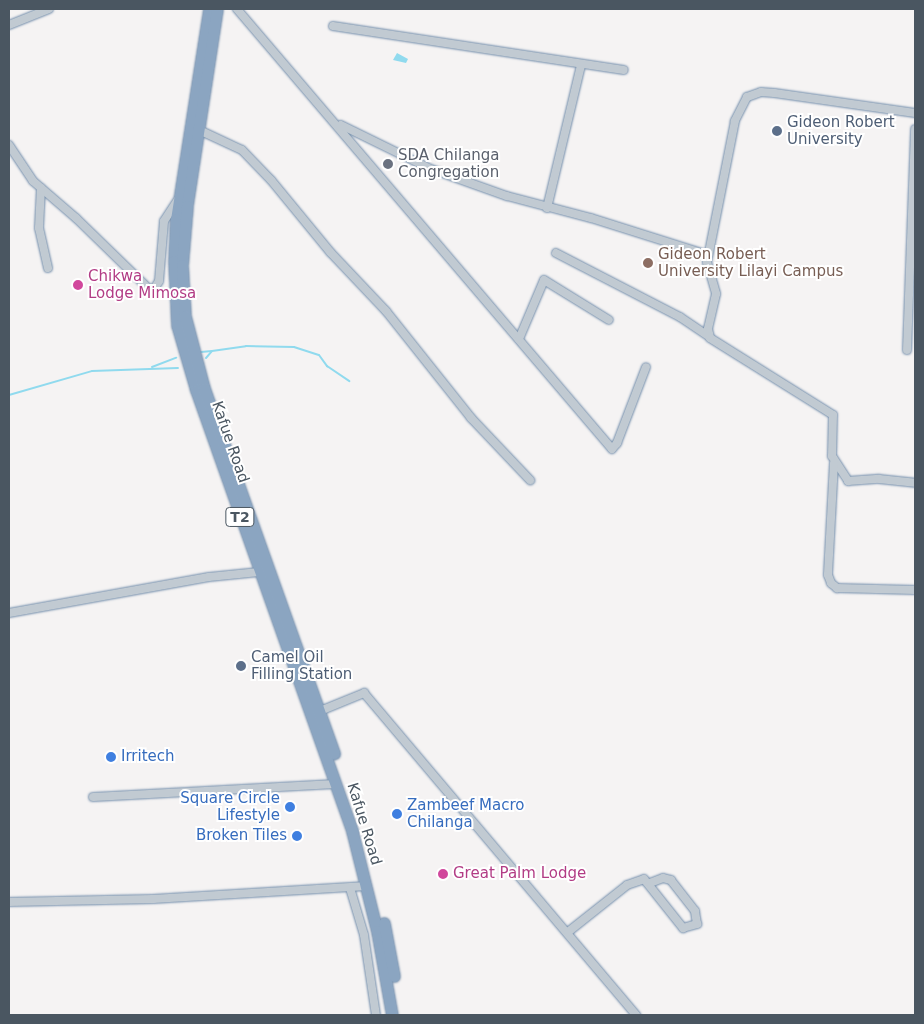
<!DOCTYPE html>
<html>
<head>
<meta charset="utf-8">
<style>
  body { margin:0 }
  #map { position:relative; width:924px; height:1024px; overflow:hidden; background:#f5f3f3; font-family:"DejaVu Sans",sans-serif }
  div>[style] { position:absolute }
  .water>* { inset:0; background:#90daee }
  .stream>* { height:2px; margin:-1px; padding:0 1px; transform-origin:1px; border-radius:1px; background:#90daee }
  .roads { filter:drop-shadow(0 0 1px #7690ad) drop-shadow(0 0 1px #7690ad) }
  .minor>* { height:8px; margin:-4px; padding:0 4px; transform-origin:4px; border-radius:4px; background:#c1cad2 }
  .highway>* { height:11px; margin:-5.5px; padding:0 5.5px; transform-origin:5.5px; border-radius:5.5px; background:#8ba5c1 }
  .dots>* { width:14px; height:14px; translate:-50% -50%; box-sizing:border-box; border:2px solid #fff; border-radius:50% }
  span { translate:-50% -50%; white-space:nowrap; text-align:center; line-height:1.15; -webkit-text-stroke:4px #fff; paint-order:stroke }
  .shield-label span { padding:1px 4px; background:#fff; border:1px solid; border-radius:4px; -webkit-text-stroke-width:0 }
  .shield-label { font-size:14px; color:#4a5661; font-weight:700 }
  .service-label { font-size:15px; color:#4e5e75 }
  .left { translate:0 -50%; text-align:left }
  .worship-label { font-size:15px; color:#5b616d }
  .education-label { font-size:15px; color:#785e54 }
  .hotel-label { font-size:15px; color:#b23c85 }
  .street-label { font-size:15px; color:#4a5661 }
  .shop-label { font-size:15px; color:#366cbe }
  .right { translate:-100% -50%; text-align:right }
  .frame { position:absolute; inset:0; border:10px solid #4a5661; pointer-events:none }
</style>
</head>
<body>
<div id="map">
  <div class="water">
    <div style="clip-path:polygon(397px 53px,408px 59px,406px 63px,393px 60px)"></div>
  </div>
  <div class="stream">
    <div style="left:201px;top:352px;width:11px;rotate:-5deg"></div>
    <div style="left:206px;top:358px;width:9px;rotate:-49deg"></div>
    <div style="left:212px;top:351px;width:34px;rotate:-8deg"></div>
    <div style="left:246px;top:346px;width:48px;rotate:1.2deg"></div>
    <div style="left:294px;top:347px;width:26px;rotate:18deg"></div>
    <div style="left:319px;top:355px;width:14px;rotate:54deg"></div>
    <div style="left:327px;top:366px;width:27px;rotate:34deg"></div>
    <div style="left:152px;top:367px;width:26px;rotate:-21deg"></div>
    <div style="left:9px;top:395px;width:86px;rotate:-16.1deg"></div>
    <div style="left:92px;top:371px;width:86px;rotate:-2deg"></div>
  </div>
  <div class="roads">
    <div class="minor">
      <div style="left:237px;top:9px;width:578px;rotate:49.56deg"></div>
      <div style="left:612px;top:449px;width:8px;rotate:-50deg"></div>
      <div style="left:617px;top:443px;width:81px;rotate:-69.1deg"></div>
      <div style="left:9px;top:25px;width:43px;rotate:-21.8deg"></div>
      <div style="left:333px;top:26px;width:294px;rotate:8.6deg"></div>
      <div style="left:915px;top:113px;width:142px;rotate:-171.9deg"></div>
      <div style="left:774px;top:93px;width:13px;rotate:-176deg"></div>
      <div style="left:761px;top:92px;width:15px;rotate:160deg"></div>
      <div style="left:747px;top:97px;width:27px;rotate:117deg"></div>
      <div style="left:735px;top:121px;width:144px;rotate:101.2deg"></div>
      <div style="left:707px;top:262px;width:33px;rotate:74deg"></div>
      <div style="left:716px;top:294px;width:36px;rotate:103deg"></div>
      <div style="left:708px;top:329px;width:9px;rotate:77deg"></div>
      <div style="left:710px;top:338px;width:145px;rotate:32deg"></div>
      <div style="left:833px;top:415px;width:41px;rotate:91.4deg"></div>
      <div style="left:832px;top:456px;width:30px;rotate:57deg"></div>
      <div style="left:848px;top:481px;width:31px;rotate:-4deg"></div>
      <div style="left:879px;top:479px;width:36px;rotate:6deg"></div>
      <div style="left:341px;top:125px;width:100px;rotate:26.1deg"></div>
      <div style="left:431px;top:169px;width:81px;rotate:19.6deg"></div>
      <div style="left:507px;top:196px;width:87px;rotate:14.7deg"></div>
      <div style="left:591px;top:218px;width:123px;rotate:17.5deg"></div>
      <div style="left:199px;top:130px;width:47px;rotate:24.9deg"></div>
      <div style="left:242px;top:150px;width:42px;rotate:46deg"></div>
      <div style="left:271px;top:180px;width:94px;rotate:50.6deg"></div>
      <div style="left:331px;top:253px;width:80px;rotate:46.5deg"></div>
      <div style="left:386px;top:311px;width:137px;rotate:51.5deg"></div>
      <div style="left:471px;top:418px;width:86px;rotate:46.4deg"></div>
      <div style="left:9px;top:145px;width:43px;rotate:56.3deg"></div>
      <div style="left:33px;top:181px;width:57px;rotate:40.7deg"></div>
      <div style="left:76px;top:218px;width:102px;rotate:44.2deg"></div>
      <div style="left:149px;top:289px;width:5px"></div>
      <div style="left:154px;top:289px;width:9px;rotate:-58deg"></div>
      <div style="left:159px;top:281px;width:60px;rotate:-85.2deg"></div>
      <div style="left:164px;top:221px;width:27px;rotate:-57deg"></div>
      <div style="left:41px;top:188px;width:40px;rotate:92.9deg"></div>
      <div style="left:39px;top:228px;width:41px;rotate:77.3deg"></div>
      <div style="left:547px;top:208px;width:147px;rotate:-76.6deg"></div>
      <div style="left:556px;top:253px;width:140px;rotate:27.3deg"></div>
      <div style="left:680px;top:317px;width:34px;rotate:34deg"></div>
      <div style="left:519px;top:339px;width:64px;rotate:-67deg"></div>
      <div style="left:544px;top:280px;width:76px;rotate:31.6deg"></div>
      <div style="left:907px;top:350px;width:221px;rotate:-87.9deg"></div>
      <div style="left:834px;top:463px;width:112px;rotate:93.1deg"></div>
      <div style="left:828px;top:575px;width:9px;rotate:69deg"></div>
      <div style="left:831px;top:583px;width:8px;rotate:40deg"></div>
      <div style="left:837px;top:588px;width:78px;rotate:1.5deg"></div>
      <div style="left:9px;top:613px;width:203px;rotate:-10.2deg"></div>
      <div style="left:209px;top:577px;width:50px;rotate:-5.7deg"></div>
      <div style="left:320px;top:711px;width:48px;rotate:-22.2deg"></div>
      <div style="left:364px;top:693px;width:422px;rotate:49.8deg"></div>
      <div style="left:93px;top:797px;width:243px;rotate:-3.1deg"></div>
      <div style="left:350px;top:888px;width:49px;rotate:73.4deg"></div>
      <div style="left:364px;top:935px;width:81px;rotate:81.5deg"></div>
      <div style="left:9px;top:902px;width:144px;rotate:-1.2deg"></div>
      <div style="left:153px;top:899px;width:214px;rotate:-3.5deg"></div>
      <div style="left:568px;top:932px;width:75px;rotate:-38.5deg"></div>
      <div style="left:627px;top:885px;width:18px;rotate:-19deg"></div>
      <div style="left:644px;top:879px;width:63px;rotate:51.5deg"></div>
      <div style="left:683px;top:928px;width:15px;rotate:-16deg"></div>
      <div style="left:697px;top:924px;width:13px;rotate:-99deg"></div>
      <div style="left:695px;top:911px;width:39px;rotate:-128deg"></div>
      <div style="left:671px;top:880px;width:8px;rotate:-166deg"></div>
      <div style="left:663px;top:878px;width:14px;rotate:159deg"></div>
    </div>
    <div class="highway">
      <div style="left:209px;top:9px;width:213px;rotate:98.9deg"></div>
      <div style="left:176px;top:219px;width:42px;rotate:92.7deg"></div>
      <div style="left:174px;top:261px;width:64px;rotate:87.3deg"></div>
      <div style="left:177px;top:325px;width:68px;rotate:73.7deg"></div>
      <div style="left:196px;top:390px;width:468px;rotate:70.5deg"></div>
      <div style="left:352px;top:831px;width:103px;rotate:76deg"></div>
      <div style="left:377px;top:931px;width:85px;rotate:79.9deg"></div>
      <div style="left:217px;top:9px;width:199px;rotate:98.7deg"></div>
      <div style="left:187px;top:206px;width:59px;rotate:94.8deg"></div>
      <div style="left:182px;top:265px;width:51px;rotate:86.6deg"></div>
      <div style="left:185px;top:316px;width:74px;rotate:75.2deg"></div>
      <div style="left:204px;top:388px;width:388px;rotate:70.4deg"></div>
      <div style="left:384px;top:923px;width:54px;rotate:79.3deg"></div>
    </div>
  </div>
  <div class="dots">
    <div style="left:777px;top:131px;background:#5c6f8a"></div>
    <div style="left:388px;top:164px;background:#6b7280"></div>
    <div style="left:648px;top:263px;background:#8d6e63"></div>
    <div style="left:78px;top:285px;background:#d1479c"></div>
    <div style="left:241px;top:666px;background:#5c6f8a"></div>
    <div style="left:111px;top:757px;background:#3f7fe0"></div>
    <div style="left:290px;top:807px;background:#3f7fe0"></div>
    <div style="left:397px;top:814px;background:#3f7fe0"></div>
    <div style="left:297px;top:836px;background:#3f7fe0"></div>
    <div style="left:443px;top:874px;background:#d1479c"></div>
  </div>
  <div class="shield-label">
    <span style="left:240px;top:517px">T2</span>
  </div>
  <div class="service-label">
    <span class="left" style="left:787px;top:131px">Gideon Robert<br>University</span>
    <span class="left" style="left:251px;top:666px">Camel Oil<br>Filling Station</span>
  </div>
  <div class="worship-label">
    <span class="left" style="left:398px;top:164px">SDA Chilanga<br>Congregation</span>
  </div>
  <div class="education-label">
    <span class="left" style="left:658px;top:263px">Gideon Robert<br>University Lilayi Campus</span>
  </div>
  <div class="hotel-label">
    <span class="left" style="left:88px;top:285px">Chikwa<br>Lodge Mimosa</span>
    <span class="left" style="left:453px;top:874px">Great Palm Lodge</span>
  </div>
  <div class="street-label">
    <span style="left:230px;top:442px;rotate:71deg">Kafue Road</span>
    <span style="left:364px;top:824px;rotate:73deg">Kafue Road</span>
  </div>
  <div class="shop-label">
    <span class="left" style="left:121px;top:757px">Irritech</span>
    <span class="right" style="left:280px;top:807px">Square Circle<br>Lifestyle</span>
    <span class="left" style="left:407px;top:814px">Zambeef Macro<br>Chilanga</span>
    <span class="right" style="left:287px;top:836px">Broken Tiles</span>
  </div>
  <div class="frame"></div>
</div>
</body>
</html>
